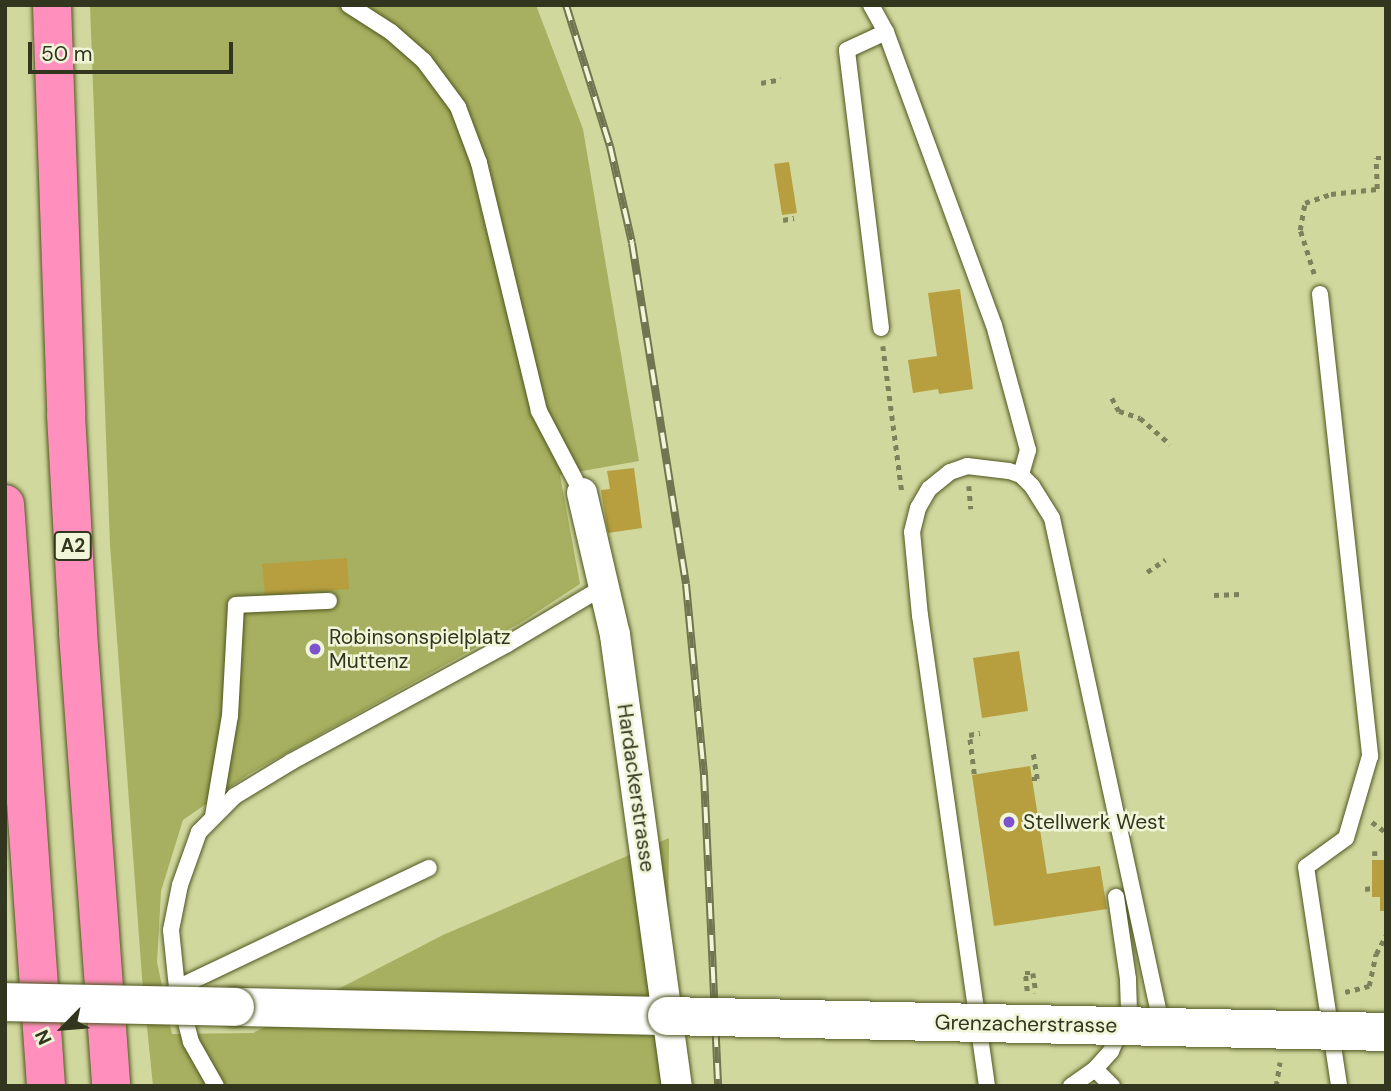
<!DOCTYPE html>
<html>
<head>
<meta charset="utf-8">
<style>
  body { margin:0 }
  #map { position:relative; width:1391px; height:1091px; overflow:hidden; background:#d0d89e; font-family:"DM Sans",sans-serif }
  div>[style] { position:absolute }
  .green>* { inset:0; background:#a6b060 }
  .building>* { inset:0; background:#b79f3f }
  .path>* { height:4.5px; margin-top:-2.25px; transform-origin:0; background:repeating-linear-gradient(90deg,#7d825b 0 5px,transparent 0 10px) }
  .roads { filter:drop-shadow(0 0 2px #50561f) drop-shadow(0 0 2px #50561f) }
  .lane>* { height:16px; margin:-8px; padding:0 8px; transform-origin:8px; border-radius:8px; background:#fff }
  .street>* { height:30px; margin:-15px; padding:0 15px; transform-origin:15px; border-radius:15px; background:#fff }
  .secondary>* { height:38px; margin:-19px; padding:0 19px; transform-origin:19px; border-radius:19px; background:#fff }
  .highway>* { height:38px; margin:-19px; padding:0 19px; transform-origin:19px; border-radius:19px; background:#ff8fbd }
  .rail>* { height:8px; margin-top:-4px; transform-origin:0; background:repeating-linear-gradient(90deg,#f1f6d9 0 16px,#717651 0 32px); box-sizing:border-box; border-block:2px solid #717651 }
  .bridges { filter:drop-shadow(0 0 2px #50561f) drop-shadow(0 0 2px #50561f) }
  .secondary-bridge>* { height:38px; margin:-19px; padding:0 19px; transform-origin:19px; border-radius:19px; background:#fff }
  .dots>* { width:19px; height:19px; translate:-50% -50%; box-sizing:border-box; border:4px solid #f1f6d9; border-radius:50% }
  span { translate:-50% -50%; white-space:nowrap; text-align:center; line-height:1.15; -webkit-text-stroke:5px #f1f6d9; paint-order:stroke }
  .shield-label span { padding:2px 5px; background:#f1f6d9; border:2px solid; border-radius:5px; -webkit-text-stroke-width:0 }
  .shield-label { font-size:19px; color:#33361f; font-weight:700 }
  .poi-label { font-size:21px; color:#33361f }
  .left { translate:0 -50%; text-align:left }
  .street-label { font-size:21px; color:#33361f }
  .frame { position:absolute; inset:0; border:7px solid #33361f; pointer-events:none }
  .north { position:absolute; left:28px; top:993px; width:70px; height:70px; -webkit-text-stroke:5px #f1f6d9; paint-order:stroke; rotate:245deg; font-size:19px; font-weight:700; line-height:28px; text-align:center; color:#33361f }
  .north::after { content:''; display:block; margin:auto; width:24px; height:32px; background:#33361f; clip-path:polygon(50% 0,100% 100%,50% 72%,0 100%) }
  .scale { position:absolute; left:28px; top:42px; width:205px; height:32px; box-sizing:border-box; border:4px solid #33361f; border-top:0; padding-left:9px; font-size:21px; line-height:24px; white-space:nowrap; color:#33361f; -webkit-text-stroke:5px #f1f6d9; paint-order:stroke }
</style>
</head>
<body>
<div id="map">
  <div class="green">
    <div style="clip-path:polygon(90px 5px,536px 5px,583px 129px,639px 461px,560px 475px,580px 584px,522px 622px,249px 774px,183px 820px,161px 891px,157px 962px,172px 1034px,253px 1033px,443px 935px,669px 838px,667px 1016px,677px 1086px,153px 1086px,142px 977px,110px 545px)"></div>
  </div>
  <div class="building">
    <div style="clip-path:polygon(789px 162px,797px 213px,782px 215px,774px 164px)"></div>
    <div style="clip-path:polygon(960px 289px,973px 389px,939px 394px,938px 389px,913px 393px,908px 360px,937px 356px,928px 293px)"></div>
    <div style="clip-path:polygon(634px 468px,642px 528px,608px 533px,601px 490px,610px 489px,607px 471px)"></div>
    <div style="clip-path:polygon(347px 558px,349px 589px,265px 595px,262px 564px)"></div>
    <div style="clip-path:polygon(1019px 651px,1028px 711px,982px 718px,973px 658px)"></div>
    <div style="clip-path:polygon(1030px 766px,1047px 874px,1100px 866px,1107px 909px,994px 926px,972px 775px)"></div>
    <div style="clip-path:polygon(1372px 860px,1386px 860px,1386px 911px,1380px 911px,1380px 897px,1372px 897px)"></div>
  </div>
  <div class="path">
    <div style="left:761px;top:83px;width:20px;rotate:-11deg"></div>
    <div style="left:783px;top:220px;width:11px;rotate:-10deg"></div>
    <div style="left:1314px;top:274px;width:46px;rotate:-107.7deg"></div>
    <div style="left:1300px;top:230px;width:27px;rotate:-80deg"></div>
    <div style="left:1305px;top:203px;width:28px;rotate:-19deg"></div>
    <div style="left:1331px;top:194px;width:46px;rotate:-6.2deg"></div>
    <div style="left:1377px;top:189px;width:31px;rotate:-92deg"></div>
    <div style="left:1376px;top:158px;width:10px"></div>
    <div style="left:883px;top:346px;width:148px;rotate:82.6deg"></div>
    <div style="left:1112px;top:398px;width:15px;rotate:62deg"></div>
    <div style="left:1119px;top:411px;width:22px;rotate:18deg"></div>
    <div style="left:1140px;top:418px;width:40px;rotate:41deg"></div>
    <div style="left:969px;top:486px;width:23px;rotate:85deg"></div>
    <div style="left:1147px;top:572px;width:22px;rotate:-34deg"></div>
    <div style="left:1214px;top:595px;width:26px;rotate:-2deg"></div>
    <div style="left:974px;top:774px;width:39px;rotate:-97deg"></div>
    <div style="left:969px;top:735px;width:11px;rotate:-10deg"></div>
    <div style="left:1032px;top:779px;width:5px"></div>
    <div style="left:1037px;top:779px;width:26px;rotate:-99deg"></div>
    <div style="left:1372px;top:822px;width:17px;rotate:36deg"></div>
    <div style="left:1375px;top:851px;width:9px;rotate:90deg"></div>
    <div style="left:1365px;top:889px;width:7px;rotate:-8deg"></div>
    <div style="left:1027px;top:991px;width:18px;rotate:-96deg"></div>
    <div style="left:1025px;top:973px;width:8px"></div>
    <div style="left:1033px;top:973px;width:20px;rotate:81deg"></div>
    <div style="left:1345px;top:992px;width:25px;rotate:-14deg"></div>
    <div style="left:1369px;top:986px;width:33px;rotate:-78deg"></div>
    <div style="left:1376px;top:954px;width:21px;rotate:-62deg"></div>
    <div style="left:1276px;top:1086px;width:24px;rotate:-81deg"></div>
  </div>
  <div class="roads">
    <div class="lane">
      <div style="left:349px;top:5px;width:50px;rotate:32.7deg"></div>
      <div style="left:391px;top:32px;width:44px;rotate:41.3deg"></div>
      <div style="left:424px;top:61px;width:57px;rotate:53.5deg"></div>
      <div style="left:458px;top:107px;width:60px;rotate:69.4deg"></div>
      <div style="left:479px;top:163px;width:255px;rotate:76.4deg"></div>
      <div style="left:539px;top:411px;width:93px;rotate:62.3deg"></div>
      <div style="left:871px;top:5px;width:31px;rotate:61deg"></div>
      <div style="left:886px;top:32px;width:312px;rotate:69.8deg"></div>
      <div style="left:994px;top:325px;width:130px;rotate:74.8deg"></div>
      <div style="left:1028px;top:450px;width:26px;rotate:106deg"></div>
      <div style="left:1320px;top:294px;width:465px;rotate:83.8deg"></div>
      <div style="left:1370px;top:756px;width:85px;rotate:106.3deg"></div>
      <div style="left:1346px;top:838px;width:49px;rotate:144.1deg"></div>
      <div style="left:1306px;top:867px;width:221px;rotate:81.4deg"></div>
      <div style="left:881px;top:328px;width:280px;rotate:-97deg"></div>
      <div style="left:847px;top:50px;width:43px;rotate:-24.8deg"></div>
      <div style="left:213px;top:816px;width:101px;rotate:-80.4deg"></div>
      <div style="left:230px;top:716px;width:111px;rotate:-86.9deg"></div>
      <div style="left:236px;top:605px;width:93px;rotate:-2.5deg"></div>
      <div style="left:177px;top:988px;width:279px;rotate:-25.5deg"></div>
      <div style="left:1095px;top:1069px;width:24px;rotate:45deg"></div>
      <div style="left:216px;top:1086px;width:51px;rotate:-119.6deg"></div>
      <div style="left:191px;top:1042px;width:56px;rotate:-104.5deg"></div>
      <div style="left:177px;top:988px;width:58px;rotate:-95.9deg"></div>
      <div style="left:171px;top:930px;width:46px;rotate:-78.7deg"></div>
      <div style="left:180px;top:885px;width:56px;rotate:-70.3deg"></div>
      <div style="left:199px;top:832px;width:51px;rotate:-45deg"></div>
      <div style="left:235px;top:796px;width:66px;rotate:-31.3deg"></div>
      <div style="left:291px;top:762px;width:245px;rotate:-28.6deg"></div>
      <div style="left:506px;top:645px;width:115px;rotate:-30.8deg"></div>
      <div style="left:987px;top:1086px;width:475px;rotate:-98.1deg"></div>
      <div style="left:920px;top:616px;width:84px;rotate:-95.4deg"></div>
      <div style="left:912px;top:532px;width:25px;rotate:-76deg"></div>
      <div style="left:918px;top:508px;width:22px;rotate:-60deg"></div>
      <div style="left:929px;top:489px;width:27px;rotate:-39deg"></div>
      <div style="left:950px;top:472px;width:18px;rotate:-19deg"></div>
      <div style="left:967px;top:466px;width:42px;rotate:6.8deg"></div>
      <div style="left:1009px;top:471px;width:13px;rotate:18deg"></div>
      <div style="left:1021px;top:475px;width:16px;rotate:45deg"></div>
      <div style="left:1032px;top:486px;width:38px;rotate:58deg"></div>
      <div style="left:1052px;top:518px;width:521px;rotate:77.81deg"></div>
      <div style="left:1071px;top:1086px;width:29px;rotate:-35deg"></div>
      <div style="left:1095px;top:1069px;width:24px;rotate:-48deg"></div>
      <div style="left:1111px;top:1051px;width:45px;rotate:-66.3deg"></div>
      <div style="left:1129px;top:1010px;width:31px;rotate:-92deg"></div>
      <div style="left:1128px;top:979px;width:83px;rotate:-98.3deg"></div>
    </div>
    <div class="street">
      <div style="left:582px;top:493px;width:146px;rotate:76.9deg"></div>
      <div style="left:615px;top:635px;width:455px;rotate:82.2deg"></div>
    </div>
    <div class="secondary">
      <div style="left:235px;top:1007px;width:432px;rotate:1.2deg"></div>
    </div>
    <div class="highway">
      <div style="left:52px;top:5px;width:410px;rotate:88deg"></div>
      <div style="left:66px;top:415px;width:218px;rotate:86.8deg"></div>
      <div style="left:78px;top:633px;width:454px;rotate:85.8deg"></div>
      <div style="left:5px;top:504px;width:583px;rotate:85.97deg"></div>
    </div>
  </div>
  <div class="rail">
    <div style="left:566px;top:5px;width:148px;rotate:72.7deg"></div>
    <div style="left:610px;top:146px;width:99px;rotate:77.2deg"></div>
    <div style="left:632px;top:243px;width:345px;rotate:81deg"></div>
    <div style="left:686px;top:584px;width:192px;rotate:84.6deg"></div>
    <div style="left:704px;top:775px;width:311px;rotate:87.4deg"></div>
  </div>
  <div class="bridges">
    <div class="secondary-bridge">
      <div style="left:5px;top:1002px;width:230px;rotate:1.2deg"></div>
      <div style="left:667px;top:1016px;width:719px;rotate:1.27deg"></div>
    </div>
  </div>
  <div class="dots">
    <div style="left:315px;top:649px;background:#7b54ce"></div>
    <div style="left:1009px;top:822px;background:#7b54ce"></div>
  </div>
  <div class="shield-label">
    <span style="left:73px;top:546px">A2</span>
  </div>
  <div class="poi-label">
    <span class="left" style="left:329px;top:649px">Robinsonspielplatz<br>Muttenz</span>
    <span class="left" style="left:1023px;top:822px">Stellwerk West</span>
  </div>
  <div class="street-label">
    <span style="left:636px;top:788px;rotate:82deg">Hardackerstrasse</span>
    <span style="left:1026px;top:1024px;rotate:1deg">Grenzacherstrasse</span>
  </div>
  <div class="frame"></div>
  <div class="north">N</div>
  <div class="scale">50 m</div>
</div>
</body>
</html>
